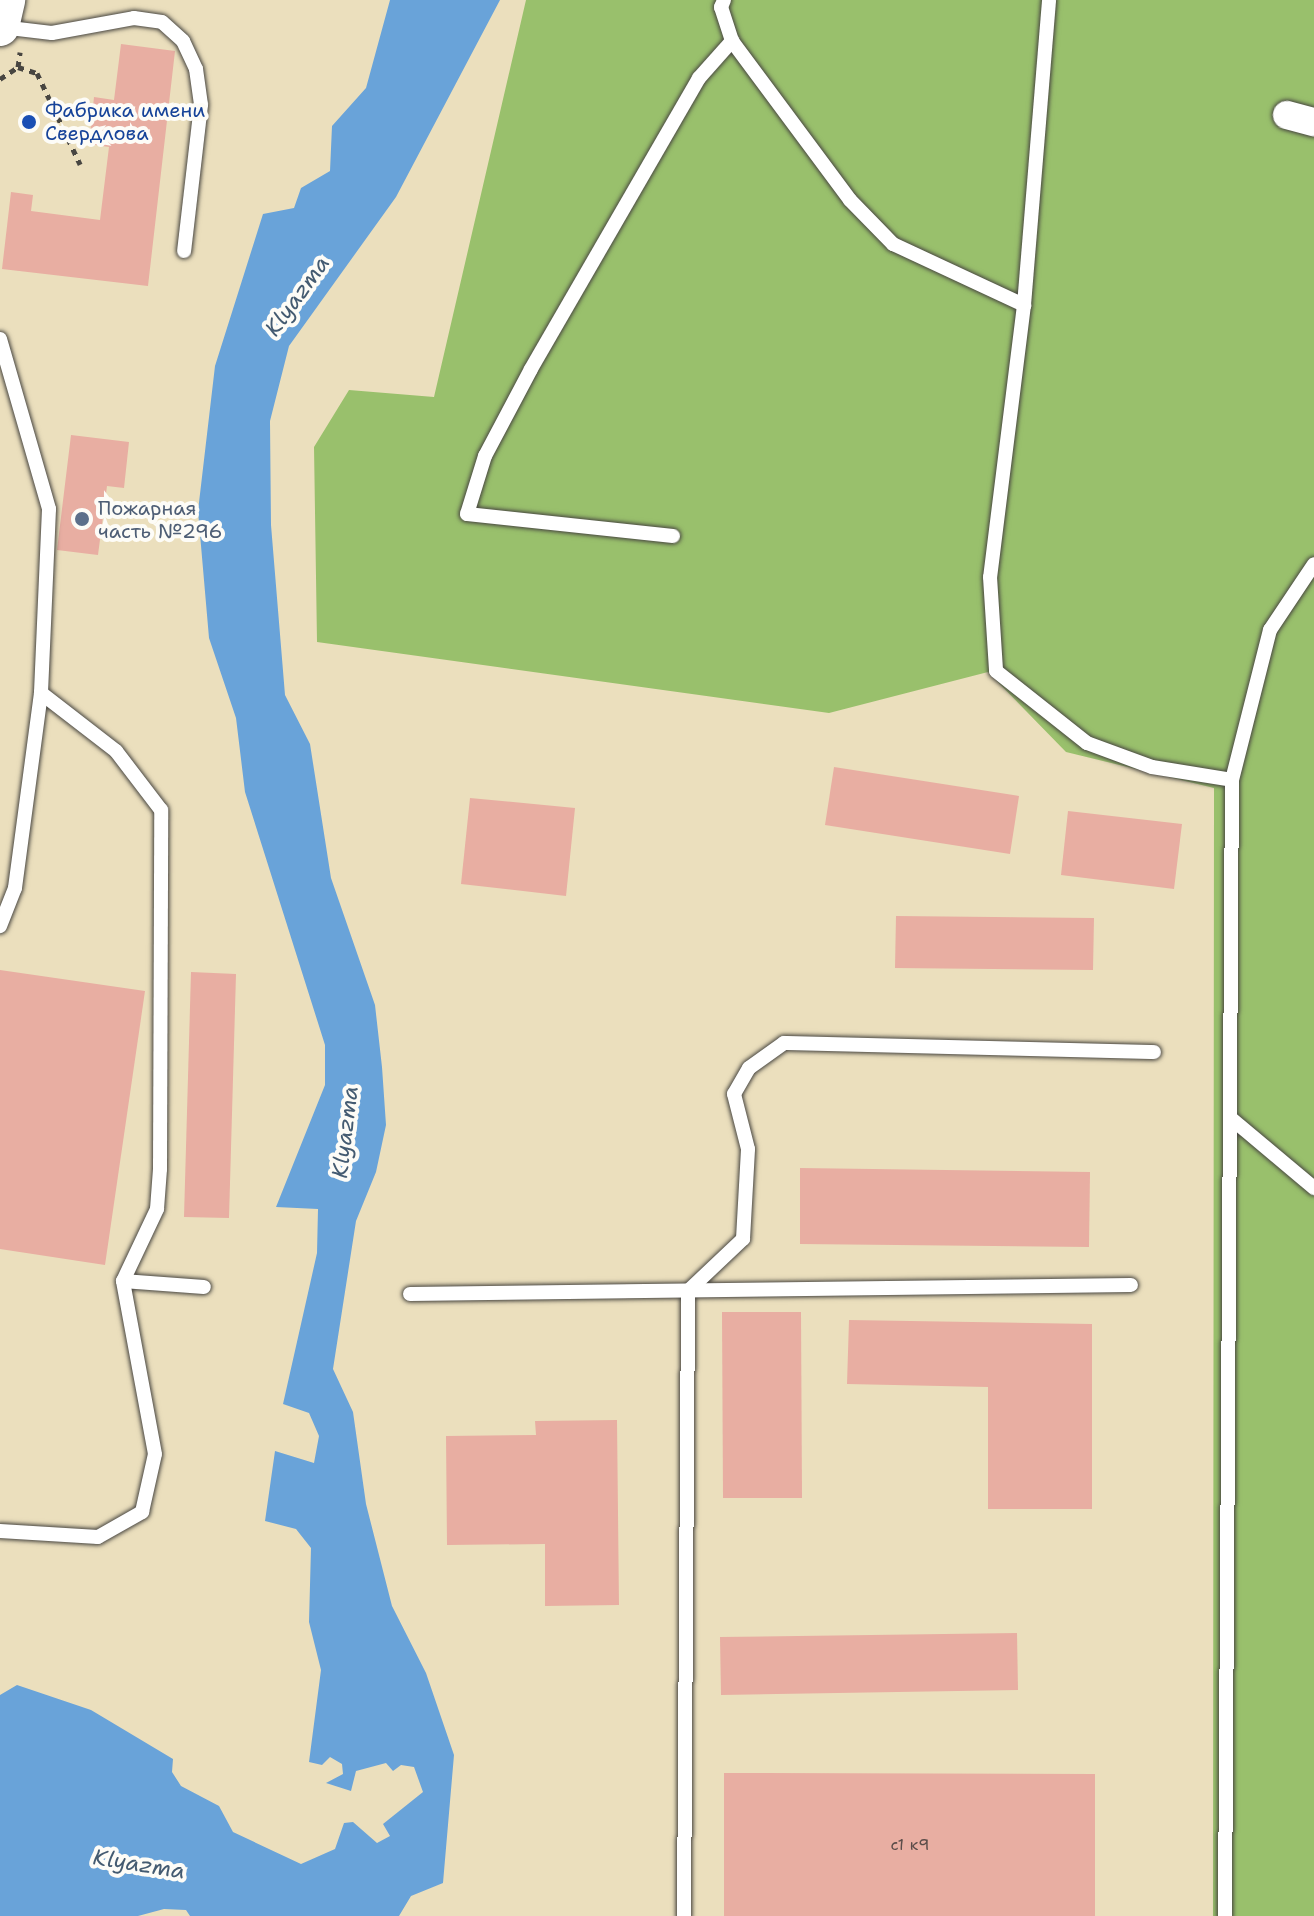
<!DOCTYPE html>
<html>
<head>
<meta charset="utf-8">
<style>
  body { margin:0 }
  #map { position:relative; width:1314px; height:1916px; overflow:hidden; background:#ebdfbd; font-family:"Shantell Sans",sans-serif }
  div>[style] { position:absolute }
  .green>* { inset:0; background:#99c06c }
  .water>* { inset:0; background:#69a3d9 }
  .building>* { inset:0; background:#e8aea2 }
  .path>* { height:5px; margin-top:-2.5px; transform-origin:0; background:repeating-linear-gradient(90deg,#484641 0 6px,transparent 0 12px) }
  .roads { filter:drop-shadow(0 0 2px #484641) drop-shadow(0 0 2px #484641) }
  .lane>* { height:14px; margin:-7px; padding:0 7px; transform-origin:7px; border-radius:7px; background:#fff }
  .street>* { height:28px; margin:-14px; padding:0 14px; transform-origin:14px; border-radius:14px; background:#fff }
  .secondary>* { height:38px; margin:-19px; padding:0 19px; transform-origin:19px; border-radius:19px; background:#fff }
  .dots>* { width:22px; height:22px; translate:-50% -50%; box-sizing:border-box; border:4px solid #fdfcf7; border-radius:50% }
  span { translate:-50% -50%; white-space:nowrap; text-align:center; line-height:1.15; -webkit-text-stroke:8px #fdfcf7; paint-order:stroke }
  .number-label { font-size:16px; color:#5a4c49 }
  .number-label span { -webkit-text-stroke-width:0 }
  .transit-label { font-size:20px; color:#164399 }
  .left { translate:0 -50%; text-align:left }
  .service-label { font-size:20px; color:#4e5e75 }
  .water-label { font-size:22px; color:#445b71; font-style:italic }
</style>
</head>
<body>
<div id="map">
  <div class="green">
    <div style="clip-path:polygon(526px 0,1314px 0,1314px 1916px,1213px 1916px,1214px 788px,1066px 752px,988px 672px,829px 713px,317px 642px,314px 447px,349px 390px,434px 397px)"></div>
  </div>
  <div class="water">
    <div style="clip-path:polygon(390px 0,500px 0,396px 197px,289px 346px,270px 421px,271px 525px,285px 695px,310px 744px,331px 878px,375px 1005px,382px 1067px,386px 1125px,376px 1172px,356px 1221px,333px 1369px,353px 1412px,366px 1504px,392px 1606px,426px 1673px,454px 1755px,443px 1883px,411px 1896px,399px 1916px,190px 1916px,186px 1910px,164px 1909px,138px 1916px,0 1916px,0 1695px,17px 1685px,91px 1710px,173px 1759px,172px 1772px,181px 1786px,219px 1806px,233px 1832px,301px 1864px,335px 1849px,344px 1823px,353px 1822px,377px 1843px,390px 1836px,383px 1824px,423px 1792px,414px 1767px,401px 1765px,393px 1771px,386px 1763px,356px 1771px,351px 1791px,326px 1783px,343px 1774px,342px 1764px,330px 1757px,322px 1765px,309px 1762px,321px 1670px,309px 1622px,311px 1548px,296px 1529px,265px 1521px,275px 1451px,314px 1463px,319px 1436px,309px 1413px,283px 1404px,317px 1253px,318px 1209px,276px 1207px,325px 1085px,325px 1045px,245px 792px,236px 718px,209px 638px,198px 511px,215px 366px,263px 214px,294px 208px,301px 188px,330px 171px,332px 126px,366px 88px)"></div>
  </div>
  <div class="building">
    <div style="clip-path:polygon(121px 44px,175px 51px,148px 286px,2px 269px,11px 192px,33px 195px,31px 211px,100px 220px,109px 147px,89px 144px,94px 97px,114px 100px)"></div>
    <div style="clip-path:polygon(71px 435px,129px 442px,124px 488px,107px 486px,98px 555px,57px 550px)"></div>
    <div style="clip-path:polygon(834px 767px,1019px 796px,1010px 854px,825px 825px)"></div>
    <div style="clip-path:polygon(470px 798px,575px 808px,566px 896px,461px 884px)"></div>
    <div style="clip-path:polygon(1068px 811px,1182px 824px,1174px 889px,1061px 875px)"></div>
    <div style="clip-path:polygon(896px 916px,1094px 918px,1093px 970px,895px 968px)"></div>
    <div style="clip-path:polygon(0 970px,145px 991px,105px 1265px,0 1249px)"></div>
    <div style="clip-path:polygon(191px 972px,236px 974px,229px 1218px,184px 1217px)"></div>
    <div style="clip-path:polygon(800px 1168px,1090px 1172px,1089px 1247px,800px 1244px)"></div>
    <div style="clip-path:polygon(722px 1312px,801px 1312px,802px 1498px,723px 1498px)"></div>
    <div style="clip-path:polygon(849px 1320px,1092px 1324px,1092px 1509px,988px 1509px,988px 1387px,847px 1384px)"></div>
    <div style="clip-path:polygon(617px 1420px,619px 1605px,545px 1606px,545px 1544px,447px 1545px,446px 1436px,536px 1435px,535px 1421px)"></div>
    <div style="clip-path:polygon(1017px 1633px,1018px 1690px,721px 1695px,720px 1637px)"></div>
    <div style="clip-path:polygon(724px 1773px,1095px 1774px,1095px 1916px,724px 1916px)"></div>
  </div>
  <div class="path">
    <div style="left:18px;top:67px;width:20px;rotate:18deg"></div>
    <div style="left:37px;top:73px;width:101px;rotate:64.7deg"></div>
    <div style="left:0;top:79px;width:22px;rotate:-34deg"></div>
    <div style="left:18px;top:67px;width:15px;rotate:-82deg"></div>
  </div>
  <div class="roads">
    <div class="lane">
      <div style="left:724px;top:0;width:8px;rotate:113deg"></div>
      <div style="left:721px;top:7px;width:36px;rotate:72deg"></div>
      <div style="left:732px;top:41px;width:198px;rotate:53.4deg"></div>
      <div style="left:850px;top:200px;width:62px;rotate:45.7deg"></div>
      <div style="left:893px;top:244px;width:145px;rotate:25deg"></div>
      <div style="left:1024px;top:305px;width:274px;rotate:97.1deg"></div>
      <div style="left:990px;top:577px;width:94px;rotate:86.3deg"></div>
      <div style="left:996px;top:671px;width:116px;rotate:38.4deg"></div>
      <div style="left:1087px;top:743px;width:69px;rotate:20.3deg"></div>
      <div style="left:1152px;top:767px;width:81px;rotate:9.2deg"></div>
      <div style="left:1px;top:27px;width:51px;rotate:6.7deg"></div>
      <div style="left:52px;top:33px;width:83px;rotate:-10.4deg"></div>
      <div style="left:134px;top:18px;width:28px;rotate:8deg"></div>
      <div style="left:162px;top:22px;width:28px;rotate:42deg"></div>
      <div style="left:183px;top:41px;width:31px;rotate:65deg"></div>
      <div style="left:196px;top:69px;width:36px;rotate:82deg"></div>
      <div style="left:201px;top:105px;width:147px;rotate:96.6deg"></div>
      <div style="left:1024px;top:305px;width:306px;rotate:-85.3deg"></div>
      <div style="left:0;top:339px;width:177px;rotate:73.9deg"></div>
      <div style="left:49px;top:509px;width:184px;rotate:92.5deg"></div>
      <div style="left:41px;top:693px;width:197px;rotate:97.6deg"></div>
      <div style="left:15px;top:888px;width:41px;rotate:111.5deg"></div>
      <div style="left:673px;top:536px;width:207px;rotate:-173.9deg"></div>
      <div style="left:467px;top:514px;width:61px;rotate:-72.8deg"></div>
      <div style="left:485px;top:456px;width:98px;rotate:-62.1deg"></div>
      <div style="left:531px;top:369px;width:336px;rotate:-60deg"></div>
      <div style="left:699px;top:78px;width:50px;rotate:-48.3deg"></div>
      <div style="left:1233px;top:1120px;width:106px;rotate:40deg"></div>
      <div style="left:123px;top:1281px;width:81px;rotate:4.2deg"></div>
      <div style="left:410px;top:1294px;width:721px;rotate:-0.72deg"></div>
      <div style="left:0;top:1531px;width:98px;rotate:3.5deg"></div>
      <div style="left:98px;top:1537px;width:51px;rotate:-29.6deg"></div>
      <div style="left:142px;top:1512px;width:59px;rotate:-77.4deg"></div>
      <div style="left:155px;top:1454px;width:176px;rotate:-100.5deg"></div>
      <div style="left:123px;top:1281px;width:80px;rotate:-64.7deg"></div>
      <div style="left:157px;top:1209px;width:40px;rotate:-85.7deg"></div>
      <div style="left:160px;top:1169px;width:359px;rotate:-89.8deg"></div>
      <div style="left:161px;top:810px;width:74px;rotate:-127.3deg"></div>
      <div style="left:116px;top:751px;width:95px;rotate:-142.3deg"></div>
      <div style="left:684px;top:1916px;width:625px;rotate:-89.63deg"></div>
      <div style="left:688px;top:1291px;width:76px;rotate:-43.4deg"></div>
      <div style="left:743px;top:1239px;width:90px;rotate:-86.8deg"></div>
      <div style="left:748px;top:1149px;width:57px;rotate:-104.3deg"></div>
      <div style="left:734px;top:1094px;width:30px;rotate:-60deg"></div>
      <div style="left:749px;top:1068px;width:43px;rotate:-35.5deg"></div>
      <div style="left:784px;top:1043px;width:370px;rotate:1.4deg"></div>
      <div style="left:1225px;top:1916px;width:1136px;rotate:-89.65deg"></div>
      <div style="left:1232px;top:780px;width:155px;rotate:-75.8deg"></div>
      <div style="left:1270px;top:630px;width:79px;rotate:-56.3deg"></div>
    </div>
    <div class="street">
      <div style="left:1287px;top:115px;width:28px;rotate:15deg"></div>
    </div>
    <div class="secondary">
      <div style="left:0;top:27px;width:28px;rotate:-77deg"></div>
    </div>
  </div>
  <div class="dots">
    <div style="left:29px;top:122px;background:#1a4fb4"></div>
    <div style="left:82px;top:519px;background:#5c6f8a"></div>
  </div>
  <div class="number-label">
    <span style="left:910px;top:1845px">с1 к9</span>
  </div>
  <div class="transit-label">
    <span class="left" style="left:45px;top:122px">Фабрика имени<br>Свердлова</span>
  </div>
  <div class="service-label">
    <span class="left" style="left:98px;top:520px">Пожарная<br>часть №296</span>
  </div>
  <div class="water-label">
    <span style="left:297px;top:296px;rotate:-54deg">Klyazma</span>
    <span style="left:345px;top:1132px;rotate:-83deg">Klyazma</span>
    <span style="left:139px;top:1864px;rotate:9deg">Klyazma</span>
  </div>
</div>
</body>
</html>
